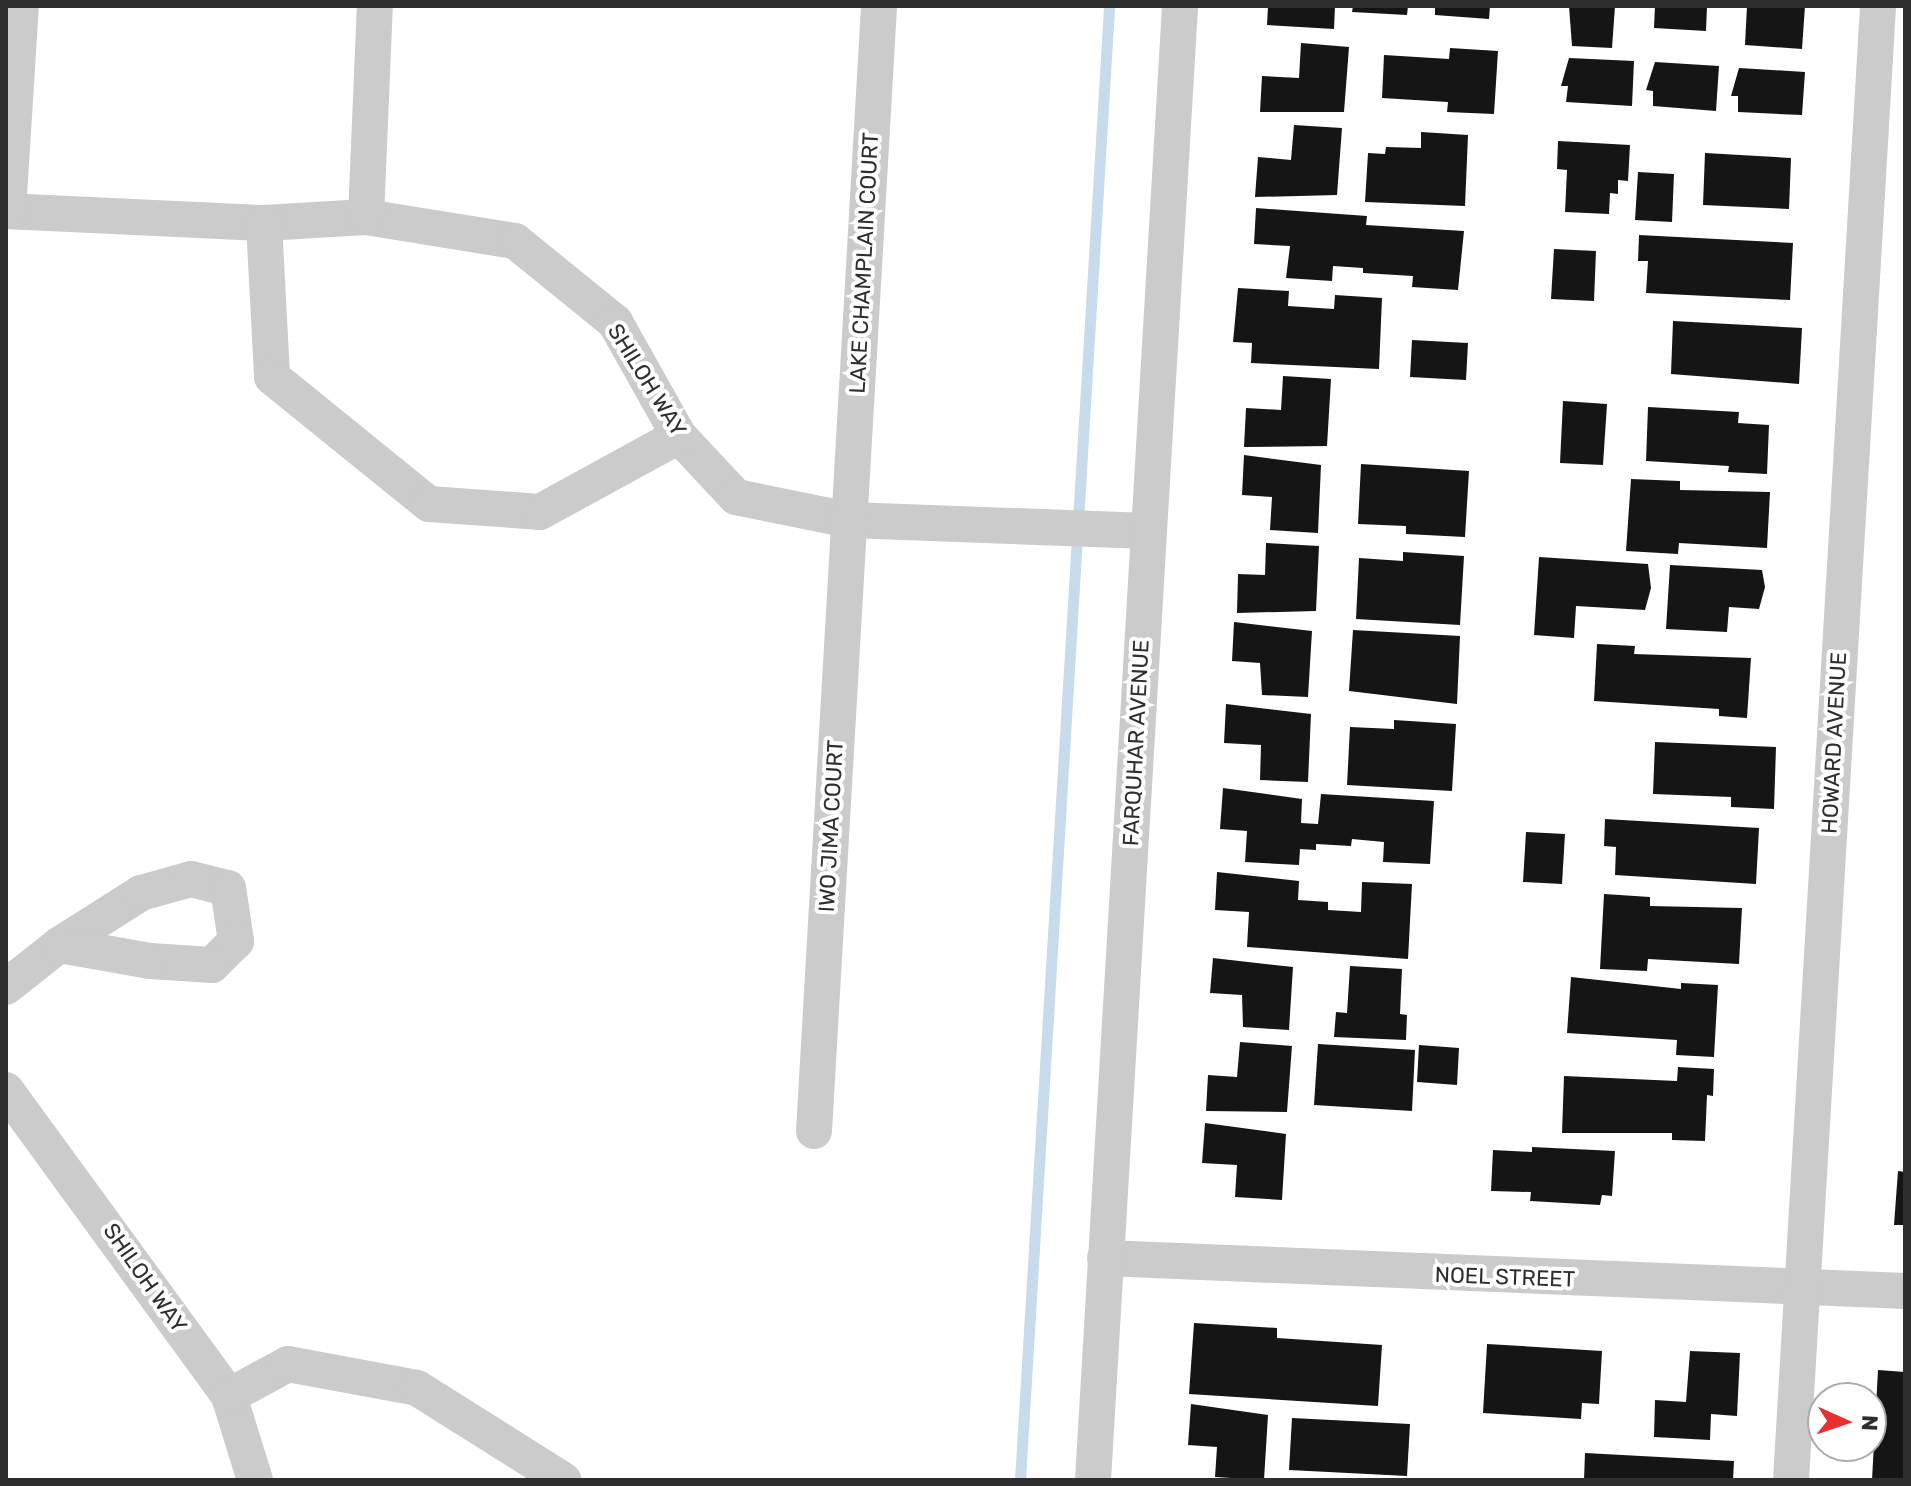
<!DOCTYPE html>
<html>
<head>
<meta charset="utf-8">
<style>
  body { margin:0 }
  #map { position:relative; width:1911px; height:1486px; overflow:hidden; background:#fff; font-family:Rubik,sans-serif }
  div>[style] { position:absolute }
  .stream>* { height:11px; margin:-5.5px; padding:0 5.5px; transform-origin:5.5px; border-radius:5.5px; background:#c8dbec }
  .building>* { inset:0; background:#151515 }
  .street>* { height:36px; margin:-18px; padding:0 18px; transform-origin:18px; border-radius:18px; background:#cbcbcb }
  span { translate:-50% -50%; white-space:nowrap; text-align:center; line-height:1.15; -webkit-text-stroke:8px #fff; paint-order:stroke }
  .street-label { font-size:22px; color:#2e2e2e }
  .frame { position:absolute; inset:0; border:8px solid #2e2e2e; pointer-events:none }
  .north { position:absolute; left:1807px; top:1382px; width:80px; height:80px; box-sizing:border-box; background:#fff; border:2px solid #ababab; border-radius:50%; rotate:93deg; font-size:22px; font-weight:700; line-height:32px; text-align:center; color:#2e2e2e }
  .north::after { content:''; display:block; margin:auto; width:28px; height:36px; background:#e7302f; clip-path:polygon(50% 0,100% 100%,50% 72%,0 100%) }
</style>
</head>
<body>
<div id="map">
  <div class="stream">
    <div style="left:1020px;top:1480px;width:1477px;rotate:-86.54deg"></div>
  </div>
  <div class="building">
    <div style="clip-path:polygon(1268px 6px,1335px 6px,1334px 29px,1267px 25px)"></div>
    <div style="clip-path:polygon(1353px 6px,1408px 6px,1407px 15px,1352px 12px)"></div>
    <div style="clip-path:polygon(1435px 6px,1490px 6px,1489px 19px,1435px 15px)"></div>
    <div style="clip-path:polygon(1569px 6px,1615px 6px,1612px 48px,1572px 46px)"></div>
    <div style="clip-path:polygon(1655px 6px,1707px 6px,1706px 31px,1654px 28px)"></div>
    <div style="clip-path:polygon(1747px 6px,1805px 6px,1802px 49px,1745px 45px)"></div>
    <div style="clip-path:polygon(1301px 43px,1349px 47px,1344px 112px,1260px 112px,1262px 76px,1299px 78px)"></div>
    <div style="clip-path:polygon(1450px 48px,1498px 51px,1494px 114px,1447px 112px,1448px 102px,1382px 98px,1384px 55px,1449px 59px)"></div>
    <div style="clip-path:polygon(1569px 58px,1634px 61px,1632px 106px,1566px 102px,1568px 86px,1561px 86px)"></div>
    <div style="clip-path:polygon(1655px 62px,1719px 66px,1716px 111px,1653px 106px,1653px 91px,1646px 90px)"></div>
    <div style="clip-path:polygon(1739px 68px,1805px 72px,1802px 115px,1738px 112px,1738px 96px,1731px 96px)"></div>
    <div style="clip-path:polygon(1294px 125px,1342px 128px,1337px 195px,1255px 197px,1258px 157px,1291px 160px)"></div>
    <div style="clip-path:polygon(1421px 132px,1468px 135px,1465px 206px,1365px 202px,1368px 153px,1385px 154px,1386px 147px,1421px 148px)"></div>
    <div style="clip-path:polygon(1558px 141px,1630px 145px,1628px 181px,1618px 180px,1618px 194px,1610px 193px,1609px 214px,1565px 212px,1567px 170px,1557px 169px)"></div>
    <div style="clip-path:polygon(1705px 153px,1791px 158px,1789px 209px,1703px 205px)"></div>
    <div style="clip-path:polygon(1638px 172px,1674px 174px,1672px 222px,1635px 220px)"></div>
    <div style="clip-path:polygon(1256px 208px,1367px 216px,1366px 225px,1464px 231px,1458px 290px,1412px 287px,1413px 276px,1363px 273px,1363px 268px,1333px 266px,1332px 281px,1286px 278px,1290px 246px,1254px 244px)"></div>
    <div style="clip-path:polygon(1639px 235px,1793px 243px,1790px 300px,1646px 293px,1648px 261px,1638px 261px)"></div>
    <div style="clip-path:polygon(1554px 249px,1596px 251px,1594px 301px,1551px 299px)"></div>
    <div style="clip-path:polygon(1238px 288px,1289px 291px,1288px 306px,1334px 309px,1335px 295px,1382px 298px,1379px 369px,1251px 363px,1252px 343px,1233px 342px)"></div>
    <div style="clip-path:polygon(1673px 321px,1802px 328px,1799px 384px,1671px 374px)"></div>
    <div style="clip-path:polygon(1412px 340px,1468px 343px,1466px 380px,1410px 377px)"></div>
    <div style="clip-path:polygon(1283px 376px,1331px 379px,1327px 446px,1244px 447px,1246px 408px,1281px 410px)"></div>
    <div style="clip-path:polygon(1563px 401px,1607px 404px,1603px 465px,1560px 463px)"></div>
    <div style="clip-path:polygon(1648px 407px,1739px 412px,1738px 423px,1769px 425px,1767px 474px,1728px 472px,1729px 466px,1646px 461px)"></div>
    <div style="clip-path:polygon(1244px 455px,1321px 465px,1318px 533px,1270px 530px,1272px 497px,1242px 495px)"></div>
    <div style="clip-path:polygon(1361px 464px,1469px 471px,1465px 537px,1406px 534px,1406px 526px,1358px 524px)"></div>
    <div style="clip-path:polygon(1631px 479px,1680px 481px,1680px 490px,1770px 492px,1767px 548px,1679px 543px,1678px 554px,1626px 551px)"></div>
    <div style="clip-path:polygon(1266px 543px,1319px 546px,1316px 611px,1237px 613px,1238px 574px,1265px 575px)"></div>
    <div style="clip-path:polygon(1403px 552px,1464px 556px,1460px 625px,1356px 619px,1359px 558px,1403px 561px)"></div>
    <div style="clip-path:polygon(1539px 557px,1648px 564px,1651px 588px,1645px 610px,1576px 606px,1574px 638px,1534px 635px)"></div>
    <div style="clip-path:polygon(1670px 565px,1762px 570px,1765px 587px,1759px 609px,1729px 607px,1727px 632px,1666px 629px)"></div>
    <div style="clip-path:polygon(1234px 622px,1312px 631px,1308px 697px,1262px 695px,1260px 663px,1232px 661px)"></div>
    <div style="clip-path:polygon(1353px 630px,1460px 636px,1457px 704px,1349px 691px)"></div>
    <div style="clip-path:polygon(1597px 644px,1635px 646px,1634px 654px,1751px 658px,1747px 718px,1719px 716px,1719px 709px,1594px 701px)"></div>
    <div style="clip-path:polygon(1226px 704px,1311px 714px,1308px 782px,1260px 780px,1261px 745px,1224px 743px)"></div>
    <div style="clip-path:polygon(1394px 720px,1456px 724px,1452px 791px,1347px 785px,1350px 727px,1394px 729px)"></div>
    <div style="clip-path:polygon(1655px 742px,1776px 747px,1774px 809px,1731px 807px,1731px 797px,1653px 794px)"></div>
    <div style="clip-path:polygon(1223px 788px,1302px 799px,1301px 823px,1318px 824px,1321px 794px,1434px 801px,1430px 864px,1383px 862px,1384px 842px,1352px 839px,1351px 846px,1316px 844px,1316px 850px,1300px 849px,1299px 865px,1245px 862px,1247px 831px,1220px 829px)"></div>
    <div style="clip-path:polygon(1605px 819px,1759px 828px,1756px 884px,1615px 875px,1616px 847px,1604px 846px)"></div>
    <div style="clip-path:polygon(1526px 832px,1565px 834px,1562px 884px,1523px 882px)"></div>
    <div style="clip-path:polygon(1217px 872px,1299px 881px,1298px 900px,1328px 902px,1328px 910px,1361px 912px,1362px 882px,1412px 884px,1408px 959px,1247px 947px,1249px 912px,1215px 910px)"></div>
    <div style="clip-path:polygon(1604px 894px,1650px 897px,1650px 906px,1742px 908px,1739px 964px,1648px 959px,1647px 971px,1600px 969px)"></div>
    <div style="clip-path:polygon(1213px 958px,1293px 967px,1289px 1030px,1243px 1027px,1242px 995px,1210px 993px)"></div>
    <div style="clip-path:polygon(1350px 966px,1402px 969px,1400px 1014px,1407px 1015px,1406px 1040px,1334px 1037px,1336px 1012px,1347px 1013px)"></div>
    <div style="clip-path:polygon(1571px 977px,1681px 989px,1681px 983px,1718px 985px,1714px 1057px,1676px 1055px,1677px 1040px,1567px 1033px)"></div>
    <div style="clip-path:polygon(1240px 1042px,1292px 1046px,1287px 1112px,1206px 1111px,1208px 1075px,1237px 1077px)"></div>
    <div style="clip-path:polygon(1318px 1044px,1415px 1050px,1412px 1111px,1314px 1105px)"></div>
    <div style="clip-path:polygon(1419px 1045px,1459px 1048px,1457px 1085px,1417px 1082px)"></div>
    <div style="clip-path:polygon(1678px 1067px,1714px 1069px,1713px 1096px,1707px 1095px,1705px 1141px,1672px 1140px,1672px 1133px,1562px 1133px,1564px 1076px,1677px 1081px)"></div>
    <div style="clip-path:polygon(1205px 1123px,1286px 1134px,1282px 1200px,1235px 1197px,1237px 1165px,1202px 1163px)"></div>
    <div style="clip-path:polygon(1532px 1147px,1615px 1151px,1612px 1196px,1602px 1195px,1600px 1205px,1530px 1201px,1531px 1192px,1491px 1191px,1493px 1150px,1532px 1152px)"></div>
    <div style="clip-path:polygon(1898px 1171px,1905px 1172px,1905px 1225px,1894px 1225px)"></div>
    <div style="clip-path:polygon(1194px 1323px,1277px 1328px,1277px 1338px,1382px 1345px,1378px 1406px,1189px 1394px)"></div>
    <div style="clip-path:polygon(1487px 1344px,1602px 1351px,1599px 1404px,1582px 1403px,1581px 1419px,1483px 1413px)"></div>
    <div style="clip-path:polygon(1690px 1351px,1740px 1353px,1737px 1416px,1711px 1414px,1710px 1440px,1654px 1437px,1655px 1400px,1686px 1402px)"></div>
    <div style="clip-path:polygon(1878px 1370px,1905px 1372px,1905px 1480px,1872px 1480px)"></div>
    <div style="clip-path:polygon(1191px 1404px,1268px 1415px,1264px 1480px,1215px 1477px,1217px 1447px,1188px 1445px)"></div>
    <div style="clip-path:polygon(1292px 1418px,1410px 1424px,1407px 1476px,1289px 1470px)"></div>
    <div style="clip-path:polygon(1585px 1453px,1734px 1461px,1733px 1480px,1584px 1480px)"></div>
  </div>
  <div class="street">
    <div style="left:6px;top:211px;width:258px;rotate:2.7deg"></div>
    <div style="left:264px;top:223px;width:102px;rotate:-3.4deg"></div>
    <div style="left:366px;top:217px;width:151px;rotate:9.2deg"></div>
    <div style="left:515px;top:241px;width:129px;rotate:39deg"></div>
    <div style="left:615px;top:322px;width:131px;rotate:60.7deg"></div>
    <div style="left:679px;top:436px;width:83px;rotate:46.9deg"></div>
    <div style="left:736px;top:497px;width:115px;rotate:11.5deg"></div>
    <div style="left:849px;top:520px;width:299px;rotate:2.1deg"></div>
    <div style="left:8px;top:211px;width:205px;rotate:-86.4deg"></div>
    <div style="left:366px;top:217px;width:211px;rotate:-87.6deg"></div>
    <div style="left:264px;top:223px;width:154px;rotate:87deg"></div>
    <div style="left:272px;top:377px;width:202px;rotate:39deg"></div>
    <div style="left:429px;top:504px;width:111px;rotate:4.1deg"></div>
    <div style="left:540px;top:512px;width:158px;rotate:-28.7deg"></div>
    <div style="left:6px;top:987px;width:68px;rotate:-38.4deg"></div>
    <div style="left:59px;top:945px;width:97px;rotate:-32.4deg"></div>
    <div style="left:141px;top:893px;width:52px;rotate:-15.6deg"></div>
    <div style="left:191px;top:879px;width:38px;rotate:14deg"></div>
    <div style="left:228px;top:888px;width:54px;rotate:81.4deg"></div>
    <div style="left:236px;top:941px;width:34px;rotate:135deg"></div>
    <div style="left:212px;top:965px;width:62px;rotate:-176.3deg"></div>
    <div style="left:150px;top:961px;width:92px;rotate:-170deg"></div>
    <div style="left:6px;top:1090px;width:379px;rotate:53.9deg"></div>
    <div style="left:229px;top:1396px;width:88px;rotate:72.8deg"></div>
    <div style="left:814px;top:1131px;width:1127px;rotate:-86.69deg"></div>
    <div style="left:1105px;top:1258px;width:801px;rotate:2.36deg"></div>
    <div style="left:229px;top:1396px;width:67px;rotate:-28.5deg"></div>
    <div style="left:288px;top:1364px;width:131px;rotate:10.5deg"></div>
    <div style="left:417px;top:1388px;width:173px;rotate:32.2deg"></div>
    <div style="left:1093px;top:1480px;width:1477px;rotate:-86.62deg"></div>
    <div style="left:1791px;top:1480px;width:1477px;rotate:-86.62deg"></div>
  </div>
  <div class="street-label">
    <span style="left:864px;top:263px;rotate:-87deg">LAKE CHAMPLAIN COURT</span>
    <span style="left:647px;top:380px;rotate:58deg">SHILOH WAY</span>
    <span style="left:1136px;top:743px;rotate:-87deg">FARQUHAR AVENUE</span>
    <span style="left:1834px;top:743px;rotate:-87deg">HOWARD AVENUE</span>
    <span style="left:831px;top:826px;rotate:-87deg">IWO JIMA COURT</span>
    <span style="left:1505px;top:1277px;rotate:2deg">NOEL STREET</span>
    <span style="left:145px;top:1278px;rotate:55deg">SHILOH WAY</span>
  </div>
  <div class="frame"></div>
  <div class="north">N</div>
</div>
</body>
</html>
